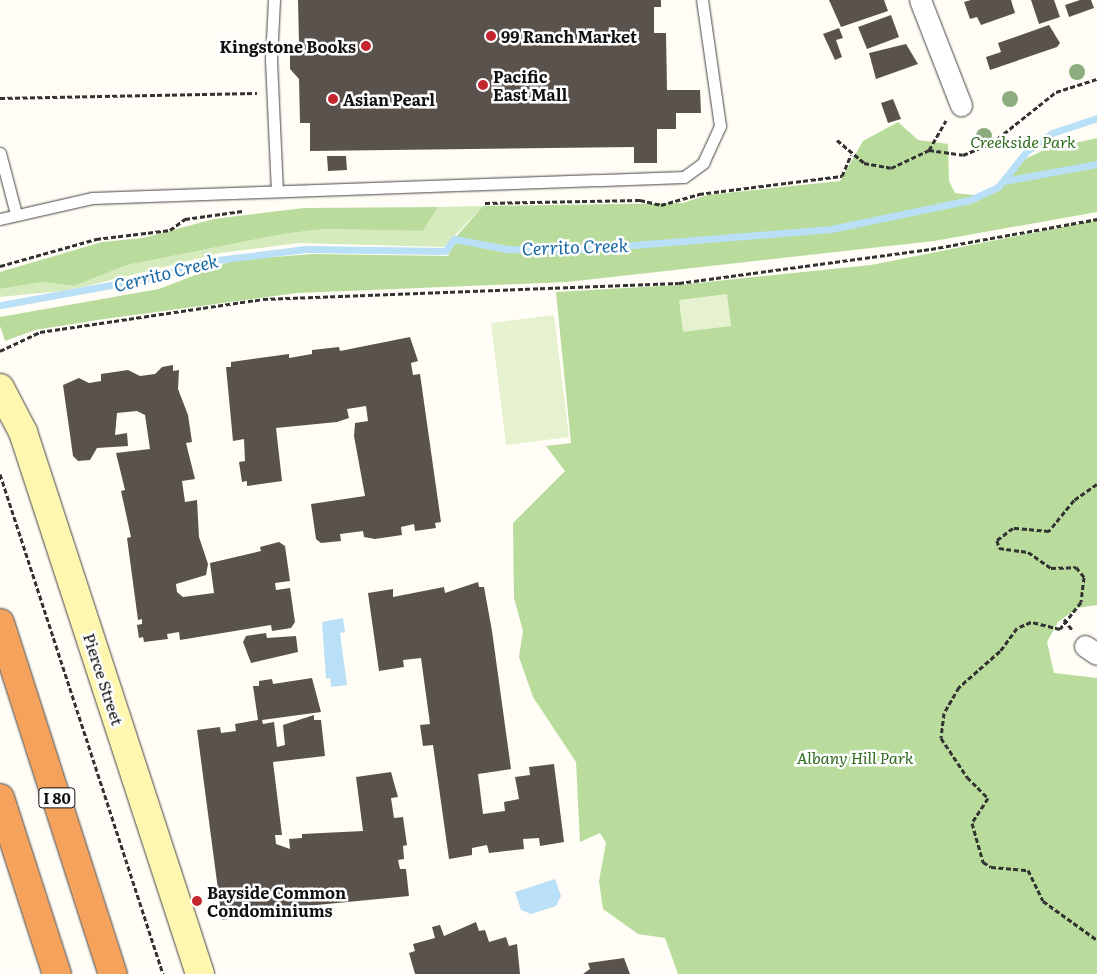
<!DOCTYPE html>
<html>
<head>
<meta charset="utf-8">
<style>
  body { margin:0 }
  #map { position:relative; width:1097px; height:974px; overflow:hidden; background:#fffdf5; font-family:Literata,serif }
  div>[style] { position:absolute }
  .green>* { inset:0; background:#d5ebbd }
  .forest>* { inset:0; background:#b9dc9c }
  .pitch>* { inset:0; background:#e6f2cf }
  .water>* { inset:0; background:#b9e0f7 }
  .stream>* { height:7px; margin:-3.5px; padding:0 3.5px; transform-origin:3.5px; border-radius:3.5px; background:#b9e0f7 }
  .building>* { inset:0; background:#5a524d }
  .path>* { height:3px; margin-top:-1.5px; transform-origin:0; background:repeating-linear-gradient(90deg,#333 0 5px,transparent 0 7.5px) }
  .roads { filter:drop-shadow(0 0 1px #444) drop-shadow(0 0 1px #444) }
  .lane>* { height:11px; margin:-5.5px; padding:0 5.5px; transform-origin:5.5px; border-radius:5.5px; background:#fff }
  .street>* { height:21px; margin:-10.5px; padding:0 10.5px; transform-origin:10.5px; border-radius:10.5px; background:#fff }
  .secondary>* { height:28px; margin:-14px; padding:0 14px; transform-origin:14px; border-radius:14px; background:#fff6b0 }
  .highway>* { height:28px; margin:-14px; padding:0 14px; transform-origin:14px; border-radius:14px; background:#f5a25d }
  .trees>* { width:16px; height:16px; margin:-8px; border-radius:50%; background:#8dad7f }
  .dots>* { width:14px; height:14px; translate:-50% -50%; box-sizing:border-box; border:2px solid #fff; border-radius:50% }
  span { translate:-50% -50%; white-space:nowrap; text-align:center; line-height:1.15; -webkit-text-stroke:5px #fff; paint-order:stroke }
  .shield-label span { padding:1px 4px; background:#fff; border:1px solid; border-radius:4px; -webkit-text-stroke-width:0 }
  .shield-label { font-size:15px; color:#111; font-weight:700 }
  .poi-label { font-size:16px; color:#111; font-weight:700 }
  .left { translate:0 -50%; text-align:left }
  .right { translate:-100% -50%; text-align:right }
  .park-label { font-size:16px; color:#2f6b1f; font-style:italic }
  .street-label { font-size:16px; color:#111 }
  .water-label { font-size:18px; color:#1768a6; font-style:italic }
</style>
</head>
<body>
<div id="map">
  <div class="green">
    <div style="clip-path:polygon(483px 206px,444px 247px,299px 243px,220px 253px,71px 290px,0 297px,0 289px,43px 282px,74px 286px,127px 265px,283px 234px,324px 229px,423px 231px,438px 207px)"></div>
  </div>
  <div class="forest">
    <div style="clip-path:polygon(898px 122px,918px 140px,948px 144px,949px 181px,955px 193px,973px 195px,999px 190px,1023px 160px,1044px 150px,1097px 138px,1097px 212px,934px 241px,567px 282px,297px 293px,104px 319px,35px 330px,5px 341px,0 326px,0 317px,159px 289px,234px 260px,313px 254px,448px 256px,455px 238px,483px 206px,683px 203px,707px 195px,840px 181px,863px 141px)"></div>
    <div style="clip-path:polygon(438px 207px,423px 231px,324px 229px,283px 234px,127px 265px,74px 286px,43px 282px,0 289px,0 272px,102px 242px,143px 238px,214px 219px,304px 208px)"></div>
    <div style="clip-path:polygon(1097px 220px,1097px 605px,1077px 608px,1058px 622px,1047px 642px,1054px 673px,1097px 678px,1097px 974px,678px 974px,665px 938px,638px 934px,603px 909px,599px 881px,606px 843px,600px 833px,580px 842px,576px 762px,533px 697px,519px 657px,523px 631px,514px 598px,513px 523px,565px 471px,546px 446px,571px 443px,556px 292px,678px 285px,871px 265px)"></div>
  </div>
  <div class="pitch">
    <div style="clip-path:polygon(727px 294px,731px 326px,683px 332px,679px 300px)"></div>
    <div style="clip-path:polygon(554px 315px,569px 437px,506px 445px,491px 323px)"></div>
  </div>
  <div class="water">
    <div style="clip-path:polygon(343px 618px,345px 632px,340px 633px,347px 685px,331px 687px,330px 678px,326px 679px,322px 622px)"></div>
    <div style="clip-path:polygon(555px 879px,561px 896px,556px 906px,531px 914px,521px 910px,515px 892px)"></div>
  </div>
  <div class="stream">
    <div style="left:1004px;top:181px;width:95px;rotate:-10.4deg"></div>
    <div style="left:1px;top:305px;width:162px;rotate:-10.3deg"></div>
    <div style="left:160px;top:276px;width:44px;rotate:-18.4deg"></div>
    <div style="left:202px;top:262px;width:104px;rotate:-7.2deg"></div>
    <div style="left:305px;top:249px;width:140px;rotate:0.8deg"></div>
    <div style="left:445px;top:251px;width:15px;rotate:-53deg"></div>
    <div style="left:454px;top:239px;width:54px;rotate:10.7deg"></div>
    <div style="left:507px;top:249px;width:52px;rotate:2.2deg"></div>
    <div style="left:559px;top:251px;width:273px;rotate:-4.6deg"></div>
    <div style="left:831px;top:229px;width:142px;rotate:-11.8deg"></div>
    <div style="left:970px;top:200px;width:31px;rotate:-25deg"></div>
    <div style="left:998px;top:187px;width:45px;rotate:-51.3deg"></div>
    <div style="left:1026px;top:152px;width:32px;rotate:-36deg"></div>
    <div style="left:1052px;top:133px;width:47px;rotate:-18.4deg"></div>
  </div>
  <div class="building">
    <div style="clip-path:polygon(298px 0,661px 0,661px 7px,654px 7px,654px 33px,666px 33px,667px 90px,700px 90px,701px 113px,676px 113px,676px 129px,657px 129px,657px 163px,634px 163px,634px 147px,310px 151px,310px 123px,300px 123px,299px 79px,290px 69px,290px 55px,299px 44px)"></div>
    <div style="clip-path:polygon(829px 0,884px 0,888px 11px,841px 27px)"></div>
    <div style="clip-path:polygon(971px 0,1011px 0,1015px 13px,981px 25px,977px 17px,970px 19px,964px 2px)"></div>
    <div style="clip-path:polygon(1031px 0,1054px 0,1060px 17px,1039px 24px)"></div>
    <div style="clip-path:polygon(1080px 0,1091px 0,1094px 8px,1069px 17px,1065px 5px)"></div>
    <div style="clip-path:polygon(891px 15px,899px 37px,867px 49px,858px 27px)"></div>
    <div style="clip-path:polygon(1049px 25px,1060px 43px,1057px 47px,990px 70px,986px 57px,1001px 52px,998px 43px)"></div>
    <div style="clip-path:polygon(839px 28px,843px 38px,836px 40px,842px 57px,835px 60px,823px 34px)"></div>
    <div style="clip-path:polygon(906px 44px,918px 64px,876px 79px,869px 53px)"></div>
    <div style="clip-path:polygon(893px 99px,901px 119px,888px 123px,881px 103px)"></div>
    <div style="clip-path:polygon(327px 156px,346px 156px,347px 170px,328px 171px)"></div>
    <div style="clip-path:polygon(410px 337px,418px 361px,411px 363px,413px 375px,420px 374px,441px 522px,435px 523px,436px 528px,415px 531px,414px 524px,401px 527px,402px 535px,375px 539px,364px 537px,363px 531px,340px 534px,341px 541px,321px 543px,316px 539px,311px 504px,365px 496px,354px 436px,355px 423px,368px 421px,366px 406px,347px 409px,349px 418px,337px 422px,276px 428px,282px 481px,247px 486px,247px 481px,242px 482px,239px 462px,245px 461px,244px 439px,233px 441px,226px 367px,231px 367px,231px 362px,289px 354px,289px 358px,312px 354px,312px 350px,339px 347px,340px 351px)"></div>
    <div style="clip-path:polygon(173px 365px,173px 371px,179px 370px,178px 389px,188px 415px,192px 442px,186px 443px,195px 479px,182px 481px,185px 502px,197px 500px,199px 537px,208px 564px,206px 575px,176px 584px,177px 592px,183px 597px,214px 593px,210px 563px,261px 551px,260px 547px,279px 542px,285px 546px,290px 581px,275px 583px,276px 590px,290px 588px,295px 622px,291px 628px,272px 631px,271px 625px,180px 640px,179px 632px,167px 634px,168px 639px,144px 642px,143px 637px,139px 638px,137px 625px,142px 624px,142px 619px,138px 620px,127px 538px,131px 537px,121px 491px,125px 490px,116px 453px,150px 449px,145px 415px,137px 411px,117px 413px,115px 435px,127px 433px,128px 446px,97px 448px,90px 460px,78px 461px,73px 456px,63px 385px,79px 378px,89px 383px,101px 381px,101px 374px,128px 370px,140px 376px,155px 374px,162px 367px)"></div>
    <div style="clip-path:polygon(478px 582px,479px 587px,484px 587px,492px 631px,511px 769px,478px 774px,483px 814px,505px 811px,504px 802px,519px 799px,515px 777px,530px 775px,529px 767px,554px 764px,564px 842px,540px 846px,539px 838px,523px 839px,524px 849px,489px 853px,487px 845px,472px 848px,472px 855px,449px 859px,433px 745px,423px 746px,420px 725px,430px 724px,421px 658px,403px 660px,404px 667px,379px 671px,368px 593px,393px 589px,393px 597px,444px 587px,445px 593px)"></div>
    <div style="clip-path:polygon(266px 633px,267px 638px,296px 636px,298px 652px,251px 663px,243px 642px,246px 636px)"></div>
    <div style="clip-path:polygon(312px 678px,321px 712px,262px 720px,263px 724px,274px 722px,277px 747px,285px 745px,283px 725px,314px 715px,314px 720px,321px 720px,325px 756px,273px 762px,282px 835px,275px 835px,276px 844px,290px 849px,289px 839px,302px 838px,302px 834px,363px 831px,356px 777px,391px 772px,398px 797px,391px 798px,394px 818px,403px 817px,407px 845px,403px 846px,404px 859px,398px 860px,400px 869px,406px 869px,409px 896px,286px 908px,287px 911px,222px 920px,197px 730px,220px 727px,221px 733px,236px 731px,235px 724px,258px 720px,253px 686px,259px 686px,259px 681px,272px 679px,273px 684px)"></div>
    <div style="clip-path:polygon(476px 922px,479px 931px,485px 930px,489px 942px,506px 937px,509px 946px,517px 944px,520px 974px,415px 974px,409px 953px,415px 951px,413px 944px,435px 938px,432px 927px,440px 925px,444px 936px)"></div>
    <div style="clip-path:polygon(624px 958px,630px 974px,583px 974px,590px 969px,588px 963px)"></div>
  </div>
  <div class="path">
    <div style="left:0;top:98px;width:257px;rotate:-1.1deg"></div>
    <div style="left:837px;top:140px;width:35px;rotate:40deg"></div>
    <div style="left:864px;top:163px;width:27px;rotate:10deg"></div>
    <div style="left:891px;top:168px;width:42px;rotate:-25.3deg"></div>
    <div style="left:929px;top:150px;width:34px;rotate:8deg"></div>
    <div style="left:963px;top:155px;width:31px;rotate:-22deg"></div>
    <div style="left:992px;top:143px;width:82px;rotate:-38.6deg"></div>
    <div style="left:1056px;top:92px;width:43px;rotate:-17.6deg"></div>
    <div style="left:929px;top:150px;width:34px;rotate:-60deg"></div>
    <div style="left:485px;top:203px;width:155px;rotate:-1.1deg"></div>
    <div style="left:640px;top:200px;width:22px;rotate:13deg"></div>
    <div style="left:661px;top:205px;width:40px;rotate:-16deg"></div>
    <div style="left:699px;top:194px;width:144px;rotate:-7.2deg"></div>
    <div style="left:842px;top:176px;width:23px;rotate:-67deg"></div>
    <div style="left:0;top:266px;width:100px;rotate:-15.7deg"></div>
    <div style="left:96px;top:239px;width:75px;rotate:-6.9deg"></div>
    <div style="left:170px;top:230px;width:19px;rotate:-36deg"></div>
    <div style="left:185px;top:219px;width:58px;rotate:-8deg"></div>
    <div style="left:0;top:351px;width:44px;rotate:-25.4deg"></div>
    <div style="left:40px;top:332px;width:225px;rotate:-8.4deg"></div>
    <div style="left:263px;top:299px;width:416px;rotate:-2.2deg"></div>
    <div style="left:679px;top:283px;width:254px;rotate:-7.7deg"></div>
    <div style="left:931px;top:249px;width:169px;rotate:-10.2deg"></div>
    <div style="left:0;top:474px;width:526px;rotate:71.94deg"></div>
    <div style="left:1097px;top:484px;width:28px;rotate:145deg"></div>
    <div style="left:1074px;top:500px;width:40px;rotate:129deg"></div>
    <div style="left:1049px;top:531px;width:36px;rotate:-175deg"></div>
    <div style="left:1013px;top:528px;width:20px;rotate:143deg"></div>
    <div style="left:997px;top:540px;width:8px;rotate:76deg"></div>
    <div style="left:999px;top:548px;width:29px;rotate:8deg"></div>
    <div style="left:1028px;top:552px;width:28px;rotate:35deg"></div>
    <div style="left:1051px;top:568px;width:25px;rotate:-2deg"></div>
    <div style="left:1076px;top:567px;width:13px;rotate:51deg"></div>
    <div style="left:1084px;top:577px;width:25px;rotate:97deg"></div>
    <div style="left:1081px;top:602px;width:34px;rotate:128deg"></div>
    <div style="left:1060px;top:629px;width:30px;rotate:-166deg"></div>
    <div style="left:1031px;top:622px;width:15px;rotate:157deg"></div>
    <div style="left:1017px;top:628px;width:29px;rotate:126deg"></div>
    <div style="left:1000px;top:651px;width:55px;rotate:138.7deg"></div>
    <div style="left:959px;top:687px;width:30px;rotate:120deg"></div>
    <div style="left:944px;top:713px;width:25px;rotate:97deg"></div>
    <div style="left:941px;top:738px;width:47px;rotate:56.3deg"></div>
    <div style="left:967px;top:777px;width:30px;rotate:45deg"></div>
    <div style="left:988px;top:798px;width:30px;rotate:123deg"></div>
    <div style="left:972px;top:823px;width:41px;rotate:74.2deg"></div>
    <div style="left:983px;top:862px;width:9px;rotate:32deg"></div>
    <div style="left:991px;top:867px;width:37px;rotate:5deg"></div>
    <div style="left:1028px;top:870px;width:34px;rotate:64deg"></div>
    <div style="left:1043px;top:901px;width:67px;rotate:35.8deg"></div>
    <div style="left:1064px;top:619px;width:15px;rotate:53deg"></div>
  </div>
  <div class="roads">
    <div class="lane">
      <div style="left:274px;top:0;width:60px;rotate:92.9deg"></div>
      <div style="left:271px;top:60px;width:131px;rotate:87.4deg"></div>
      <div style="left:0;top:153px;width:63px;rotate:75.3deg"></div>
      <div style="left:0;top:219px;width:94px;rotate:-12.9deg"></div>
      <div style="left:92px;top:198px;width:592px;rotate:-2.03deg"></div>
      <div style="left:684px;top:177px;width:24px;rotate:-36deg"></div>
      <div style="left:703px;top:163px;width:41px;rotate:-65.3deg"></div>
      <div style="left:720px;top:126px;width:127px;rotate:-98.1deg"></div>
    </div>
    <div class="street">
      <div style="left:920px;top:0;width:113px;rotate:68.7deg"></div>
      <div style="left:1085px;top:646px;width:14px;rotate:34deg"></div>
    </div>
    <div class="secondary">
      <div style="left:0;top:388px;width:50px;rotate:62.4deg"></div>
      <div style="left:23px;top:432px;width:570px;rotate:71.91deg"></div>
    </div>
    <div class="highway">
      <div style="left:0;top:623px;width:369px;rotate:72.2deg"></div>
      <div style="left:0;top:798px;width:185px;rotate:72.1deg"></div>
    </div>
  </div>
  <div class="trees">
    <div style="left:1077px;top:72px"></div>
    <div style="left:1010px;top:99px"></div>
    <div style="left:984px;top:136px"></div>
  </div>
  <div class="dots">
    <div style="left:491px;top:36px;background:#c4262e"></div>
    <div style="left:366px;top:46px;background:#c4262e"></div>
    <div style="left:483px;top:85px;background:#c4262e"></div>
    <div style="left:333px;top:99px;background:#c4262e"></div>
    <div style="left:197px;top:901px;background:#c4262e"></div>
  </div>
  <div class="shield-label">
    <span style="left:57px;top:798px">I 80</span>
  </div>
  <div class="poi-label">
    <span class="left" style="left:501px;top:36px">99 Ranch Market</span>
    <span class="right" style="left:356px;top:46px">Kingstone Books</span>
    <span class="left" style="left:493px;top:85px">Pacific<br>East Mall</span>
    <span class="left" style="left:343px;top:99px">Asian Pearl</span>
    <span class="left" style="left:207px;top:901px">Bayside Common<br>Condominiums</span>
  </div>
  <div class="park-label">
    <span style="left:1023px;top:141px">Creekside Park</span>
    <span style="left:855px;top:757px">Albany Hill Park</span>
  </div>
  <div class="street-label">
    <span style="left:104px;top:679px;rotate:72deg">Pierce Street</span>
  </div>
  <div class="water-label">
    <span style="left:575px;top:247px;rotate:-2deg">Cerrito Creek</span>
    <span style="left:166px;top:273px;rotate:-14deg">Cerrito Creek</span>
  </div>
</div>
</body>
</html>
